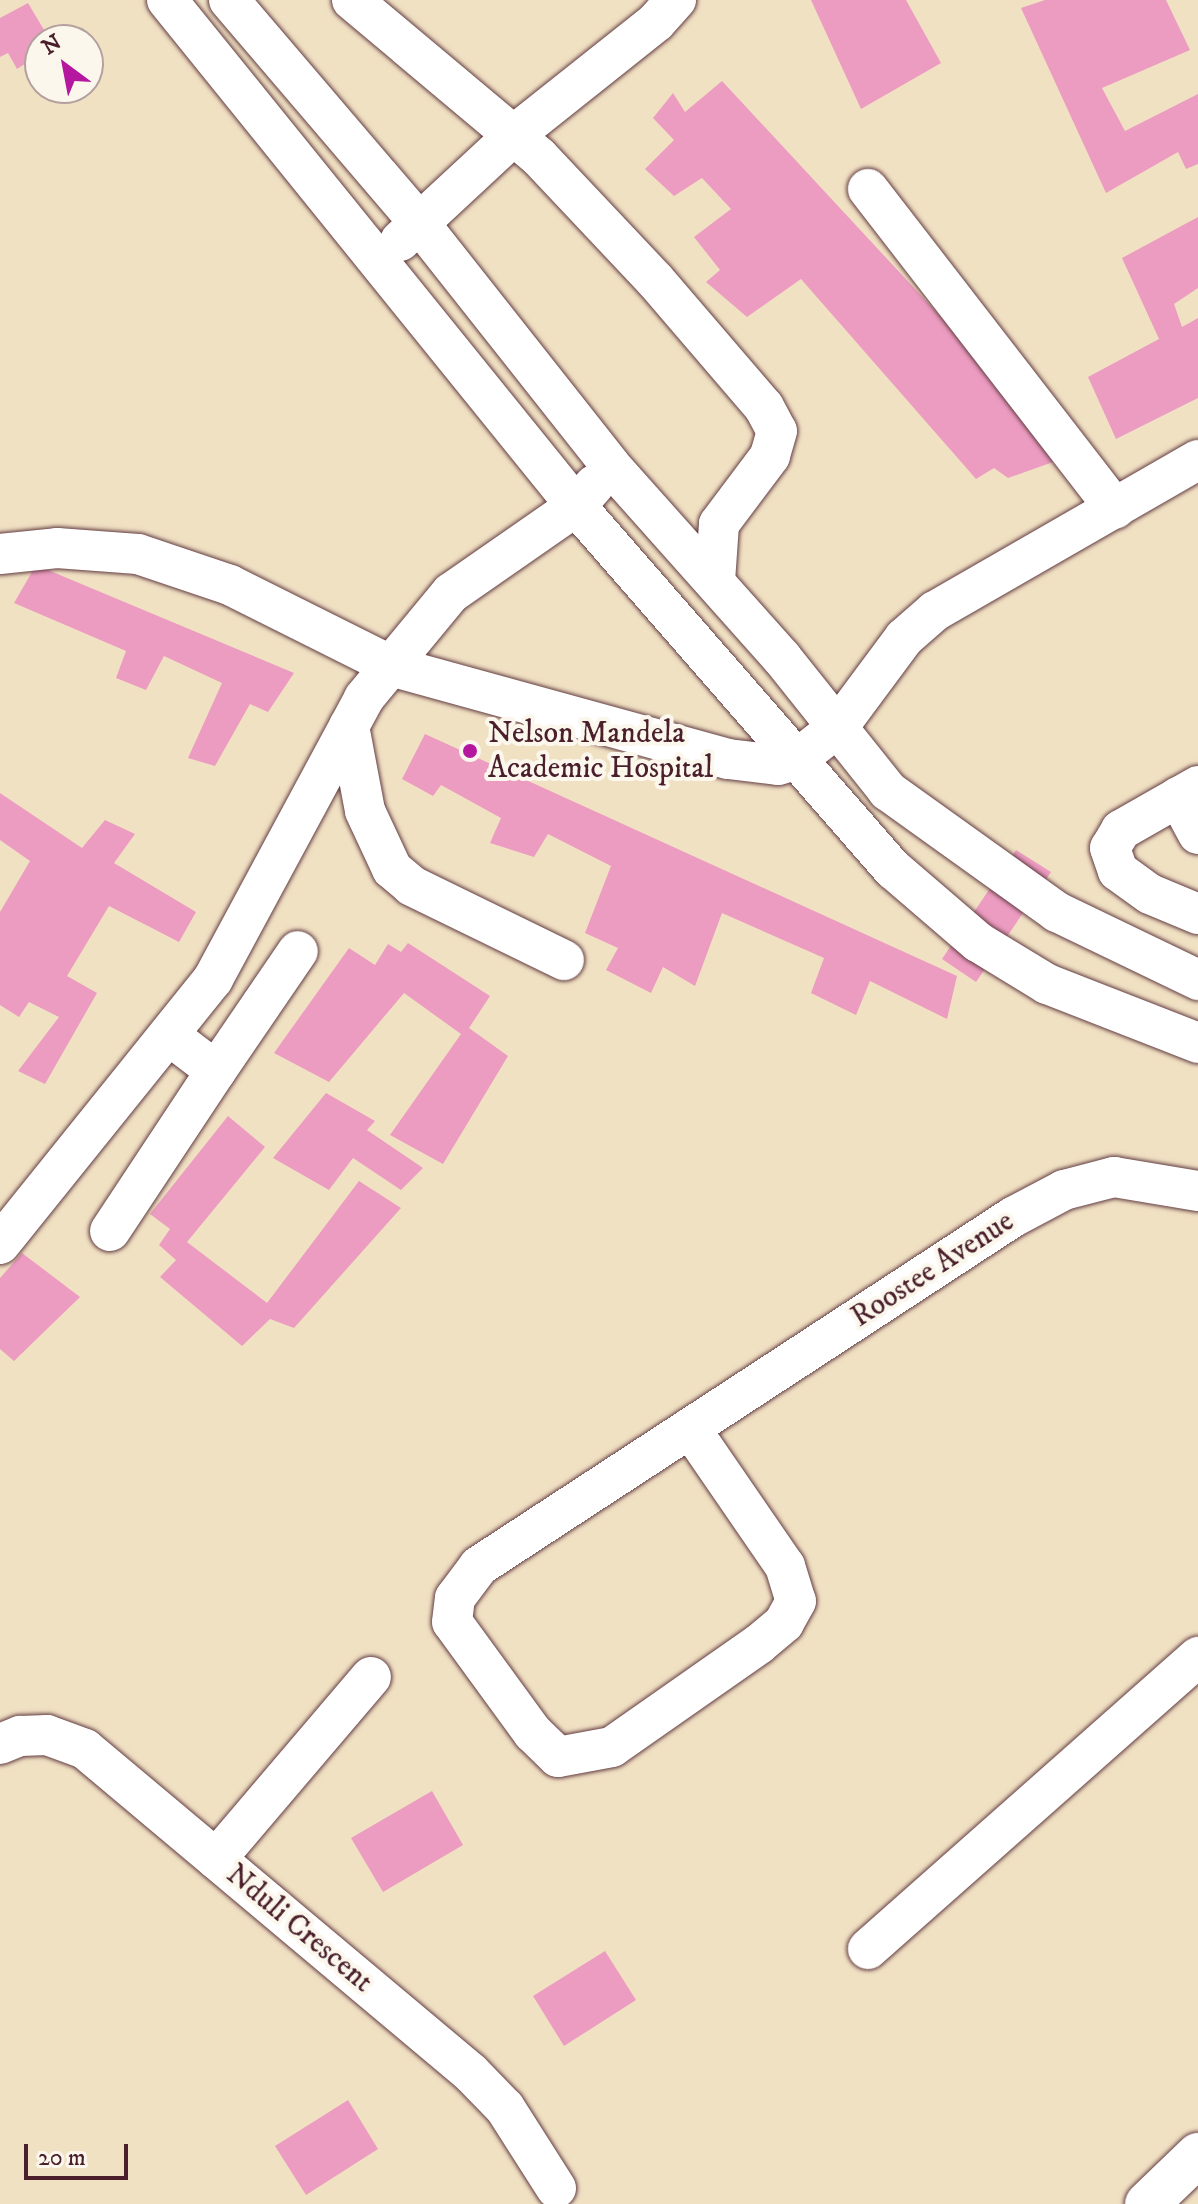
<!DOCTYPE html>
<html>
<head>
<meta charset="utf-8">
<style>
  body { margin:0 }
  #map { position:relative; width:1198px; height:2204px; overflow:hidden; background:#f1e1c3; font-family:"IM FELL DW Pica",serif }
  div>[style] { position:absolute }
  .building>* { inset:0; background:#ec9cc1 }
  .roads { filter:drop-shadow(0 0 2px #633c42) drop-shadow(0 0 2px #633c42) }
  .minor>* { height:40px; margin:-20px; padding:0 20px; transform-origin:20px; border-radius:20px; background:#fff }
  .highway>* { height:44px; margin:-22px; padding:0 22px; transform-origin:22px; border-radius:22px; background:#fff }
  .dots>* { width:22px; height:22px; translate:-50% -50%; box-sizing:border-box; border:4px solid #fbf7ec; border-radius:50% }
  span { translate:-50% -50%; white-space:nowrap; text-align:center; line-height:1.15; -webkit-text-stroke:8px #fbf7ec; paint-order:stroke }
  .poi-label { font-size:30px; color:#4a1f2b }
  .left { translate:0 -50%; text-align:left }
  .street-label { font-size:30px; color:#4a1f2b }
  .north { position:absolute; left:24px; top:24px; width:80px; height:80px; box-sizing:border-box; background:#fbf7ec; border:2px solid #b4a19f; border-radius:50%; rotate:328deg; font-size:22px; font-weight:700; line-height:32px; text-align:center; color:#4a1f2b }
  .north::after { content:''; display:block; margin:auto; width:28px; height:36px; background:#b5179e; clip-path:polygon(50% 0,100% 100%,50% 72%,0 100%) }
  .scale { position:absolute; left:24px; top:2144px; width:104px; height:36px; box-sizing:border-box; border:4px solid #4a1f2b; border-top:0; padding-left:10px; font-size:24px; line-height:28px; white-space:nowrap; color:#4a1f2b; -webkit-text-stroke:6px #fbf7ec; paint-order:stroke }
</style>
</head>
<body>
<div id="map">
  <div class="building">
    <div style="clip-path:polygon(811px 0,906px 0,941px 63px,861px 109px)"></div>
    <div style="clip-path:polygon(1045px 0,1166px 0,1190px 50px,1102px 88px,1125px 131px,1198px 94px,1198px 164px,1186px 169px,1178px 152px,1106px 193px,1021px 8px)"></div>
    <div style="clip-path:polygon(28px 3px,50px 40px,40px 40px,40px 54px,17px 69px,8px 53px,0 57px,0 18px)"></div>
    <div style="clip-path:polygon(722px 81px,1070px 456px,1008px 478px,994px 468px,976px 479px,801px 279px,747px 317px,706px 282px,720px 270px,694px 237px,731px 209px,702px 178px,674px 196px,645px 169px,674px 140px,653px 118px,673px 93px,685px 112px)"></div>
    <div style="clip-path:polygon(1198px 217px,1198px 288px,1174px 304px,1182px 327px,1198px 318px,1198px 398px,1116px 439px,1088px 377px,1159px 339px,1122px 258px)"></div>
    <div style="clip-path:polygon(36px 565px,294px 673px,268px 712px,250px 704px,215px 766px,188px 758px,222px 683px,164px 656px,146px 690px,116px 678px,126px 651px,14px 603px)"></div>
    <div style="clip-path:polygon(425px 734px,957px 976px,947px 1019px,870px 981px,856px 1015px,811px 993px,824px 958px,722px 913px,695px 986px,663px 967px,651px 993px,606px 970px,618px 948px,585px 933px,611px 866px,548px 834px,534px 857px,490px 843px,501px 818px,441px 785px,433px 796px,402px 779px)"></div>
    <div style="clip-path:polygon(0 793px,82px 848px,105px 820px,135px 834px,114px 863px,196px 912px,179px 942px,109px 906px,67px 976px,97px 993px,45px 1084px,18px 1071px,59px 1017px,29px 1002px,19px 1017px,0 1005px,0 912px,30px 861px,0 840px)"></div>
    <div style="clip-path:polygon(1016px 850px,1051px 872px,976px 982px,942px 959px)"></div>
    <div style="clip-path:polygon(408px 943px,490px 996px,469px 1028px,508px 1056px,443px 1164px,390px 1135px,461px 1034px,404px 993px,329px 1082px,274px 1053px,349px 948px,375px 965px,388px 944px,401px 952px)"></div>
    <div style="clip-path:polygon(326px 1093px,375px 1121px,367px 1130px,423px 1168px,401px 1190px,353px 1158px,329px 1190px,273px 1158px)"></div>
    <div style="clip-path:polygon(228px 1116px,265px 1147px,187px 1242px,267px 1303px,359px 1181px,401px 1208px,294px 1328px,270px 1319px,242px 1346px,160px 1277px,176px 1260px,159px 1245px,170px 1229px,150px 1214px)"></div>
    <div style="clip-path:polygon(22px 1253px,80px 1297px,14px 1361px,0 1349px,0 1278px)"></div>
    <div style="clip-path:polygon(432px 1791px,463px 1845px,383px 1892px,351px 1838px)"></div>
    <div style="clip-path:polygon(605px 1951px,636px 2000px,564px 2046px,533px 1996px)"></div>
    <div style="clip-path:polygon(348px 2100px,378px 2149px,306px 2195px,275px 2146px)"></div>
  </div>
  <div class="roads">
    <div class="minor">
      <div style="left:167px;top:0;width:651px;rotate:51.05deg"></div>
      <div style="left:576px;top:506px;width:482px;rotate:48.9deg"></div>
      <div style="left:893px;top:869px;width:112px;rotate:40.7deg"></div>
      <div style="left:978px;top:942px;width:81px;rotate:31.3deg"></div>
      <div style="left:1047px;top:984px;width:162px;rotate:21.3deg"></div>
      <div style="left:229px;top:0;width:294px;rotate:49.5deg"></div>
      <div style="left:420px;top:224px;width:307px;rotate:51.7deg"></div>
      <div style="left:610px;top:465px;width:259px;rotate:48.3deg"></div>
      <div style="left:782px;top:658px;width:170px;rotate:51.4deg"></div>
      <div style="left:888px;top:791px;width:208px;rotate:35.6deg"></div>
      <div style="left:1057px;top:912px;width:157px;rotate:25.7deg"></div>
      <div style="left:352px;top:0;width:244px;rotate:40deg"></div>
      <div style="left:539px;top:157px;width:169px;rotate:46.7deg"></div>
      <div style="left:655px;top:280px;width:167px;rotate:49.4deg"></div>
      <div style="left:764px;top:407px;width:27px;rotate:62deg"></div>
      <div style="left:777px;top:431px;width:26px;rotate:106deg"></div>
      <div style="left:770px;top:456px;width:85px;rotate:126.9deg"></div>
      <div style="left:719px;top:524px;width:57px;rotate:94deg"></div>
      <div style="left:868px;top:189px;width:404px;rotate:52.3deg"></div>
      <div style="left:400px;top:241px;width:156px;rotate:-42.9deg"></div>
      <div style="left:514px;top:135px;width:181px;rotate:-38.5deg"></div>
      <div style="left:656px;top:22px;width:30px;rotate:-48deg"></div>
      <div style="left:0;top:554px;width:57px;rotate:-6deg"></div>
      <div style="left:57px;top:548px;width:81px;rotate:4.2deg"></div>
      <div style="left:138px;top:554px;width:97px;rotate:18.6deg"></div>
      <div style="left:230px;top:585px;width:183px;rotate:26.6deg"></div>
      <div style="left:394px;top:667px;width:346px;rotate:15.4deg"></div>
      <div style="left:728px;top:759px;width:50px;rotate:6.8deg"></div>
      <div style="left:778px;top:765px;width:19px;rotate:-16deg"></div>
      <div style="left:796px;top:760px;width:53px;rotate:-38.2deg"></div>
      <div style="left:838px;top:727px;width:111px;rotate:-53.4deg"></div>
      <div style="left:904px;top:638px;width:41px;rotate:-41.1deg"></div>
      <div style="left:935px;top:611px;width:303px;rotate:-29.9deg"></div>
      <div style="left:349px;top:726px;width:86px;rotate:79.3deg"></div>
      <div style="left:365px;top:811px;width:64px;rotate:65deg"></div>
      <div style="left:392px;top:869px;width:26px;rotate:40deg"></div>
      <div style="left:412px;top:886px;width:169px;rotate:26deg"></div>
      <div style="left:1198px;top:786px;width:89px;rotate:150.3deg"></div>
      <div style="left:1121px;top:830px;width:21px;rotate:121deg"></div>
      <div style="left:1110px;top:848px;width:24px;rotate:71deg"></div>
      <div style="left:1118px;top:871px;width:39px;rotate:36deg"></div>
      <div style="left:1150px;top:894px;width:52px;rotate:22.6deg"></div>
      <div style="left:1178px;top:797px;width:42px;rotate:61.6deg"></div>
      <div style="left:216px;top:1071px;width:145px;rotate:-55.7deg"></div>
      <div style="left:110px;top:1231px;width:192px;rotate:-56.5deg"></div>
      <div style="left:216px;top:1071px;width:58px;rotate:-142.7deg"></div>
      <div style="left:0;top:1244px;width:340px;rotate:-51.2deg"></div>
      <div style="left:213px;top:979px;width:319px;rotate:-61.7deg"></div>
      <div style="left:364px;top:698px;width:136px;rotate:-50.4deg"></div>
      <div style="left:451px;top:593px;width:152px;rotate:-34.8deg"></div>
      <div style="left:576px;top:506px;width:28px;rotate:-49deg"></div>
      <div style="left:690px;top:1428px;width:168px;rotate:55.5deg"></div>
      <div style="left:785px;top:1566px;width:37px;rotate:73deg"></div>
      <div style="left:796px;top:1601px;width:25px;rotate:119deg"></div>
      <div style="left:784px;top:1623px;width:33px;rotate:140deg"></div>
      <div style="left:759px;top:1644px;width:179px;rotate:145deg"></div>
      <div style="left:612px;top:1747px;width:55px;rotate:169.5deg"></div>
      <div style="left:558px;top:1757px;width:35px;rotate:-136deg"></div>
      <div style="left:533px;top:1733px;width:137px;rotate:-126.1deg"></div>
      <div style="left:452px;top:1622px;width:24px;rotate:-83deg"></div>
      <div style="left:455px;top:1598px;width:40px;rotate:-53deg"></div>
      <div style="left:479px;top:1566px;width:638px;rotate:-33.17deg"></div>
      <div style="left:1013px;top:1217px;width:58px;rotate:-27.9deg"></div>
      <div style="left:1064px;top:1190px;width:52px;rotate:-14.6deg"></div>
      <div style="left:1114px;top:1177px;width:85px;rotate:9.5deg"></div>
      <div style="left:0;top:1744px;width:22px;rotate:-22deg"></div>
      <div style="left:20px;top:1736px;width:27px;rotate:-2deg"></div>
      <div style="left:47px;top:1735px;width:40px;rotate:20.2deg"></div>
      <div style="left:85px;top:1749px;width:503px;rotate:40deg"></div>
      <div style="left:470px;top:2072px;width:50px;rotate:45.8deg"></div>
      <div style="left:505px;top:2108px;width:95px;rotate:57.5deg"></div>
      <div style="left:216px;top:1859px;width:239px;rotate:-49.6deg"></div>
      <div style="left:868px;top:1949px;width:441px;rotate:-41.5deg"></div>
    </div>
    <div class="highway">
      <div style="left:1147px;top:2204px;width:71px;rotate:-43.9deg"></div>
    </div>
  </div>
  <div class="dots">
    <div style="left:470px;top:751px;background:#b5179e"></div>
  </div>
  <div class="poi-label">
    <span class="left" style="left:488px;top:751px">Nelson Mandela<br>Academic Hospital</span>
  </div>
  <div class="street-label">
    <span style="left:933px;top:1270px;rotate:-33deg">Roostee Avenue</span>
    <span style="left:299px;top:1929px;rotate:40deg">Nduli Crescent</span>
  </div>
  <div class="north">N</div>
  <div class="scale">20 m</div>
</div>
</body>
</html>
